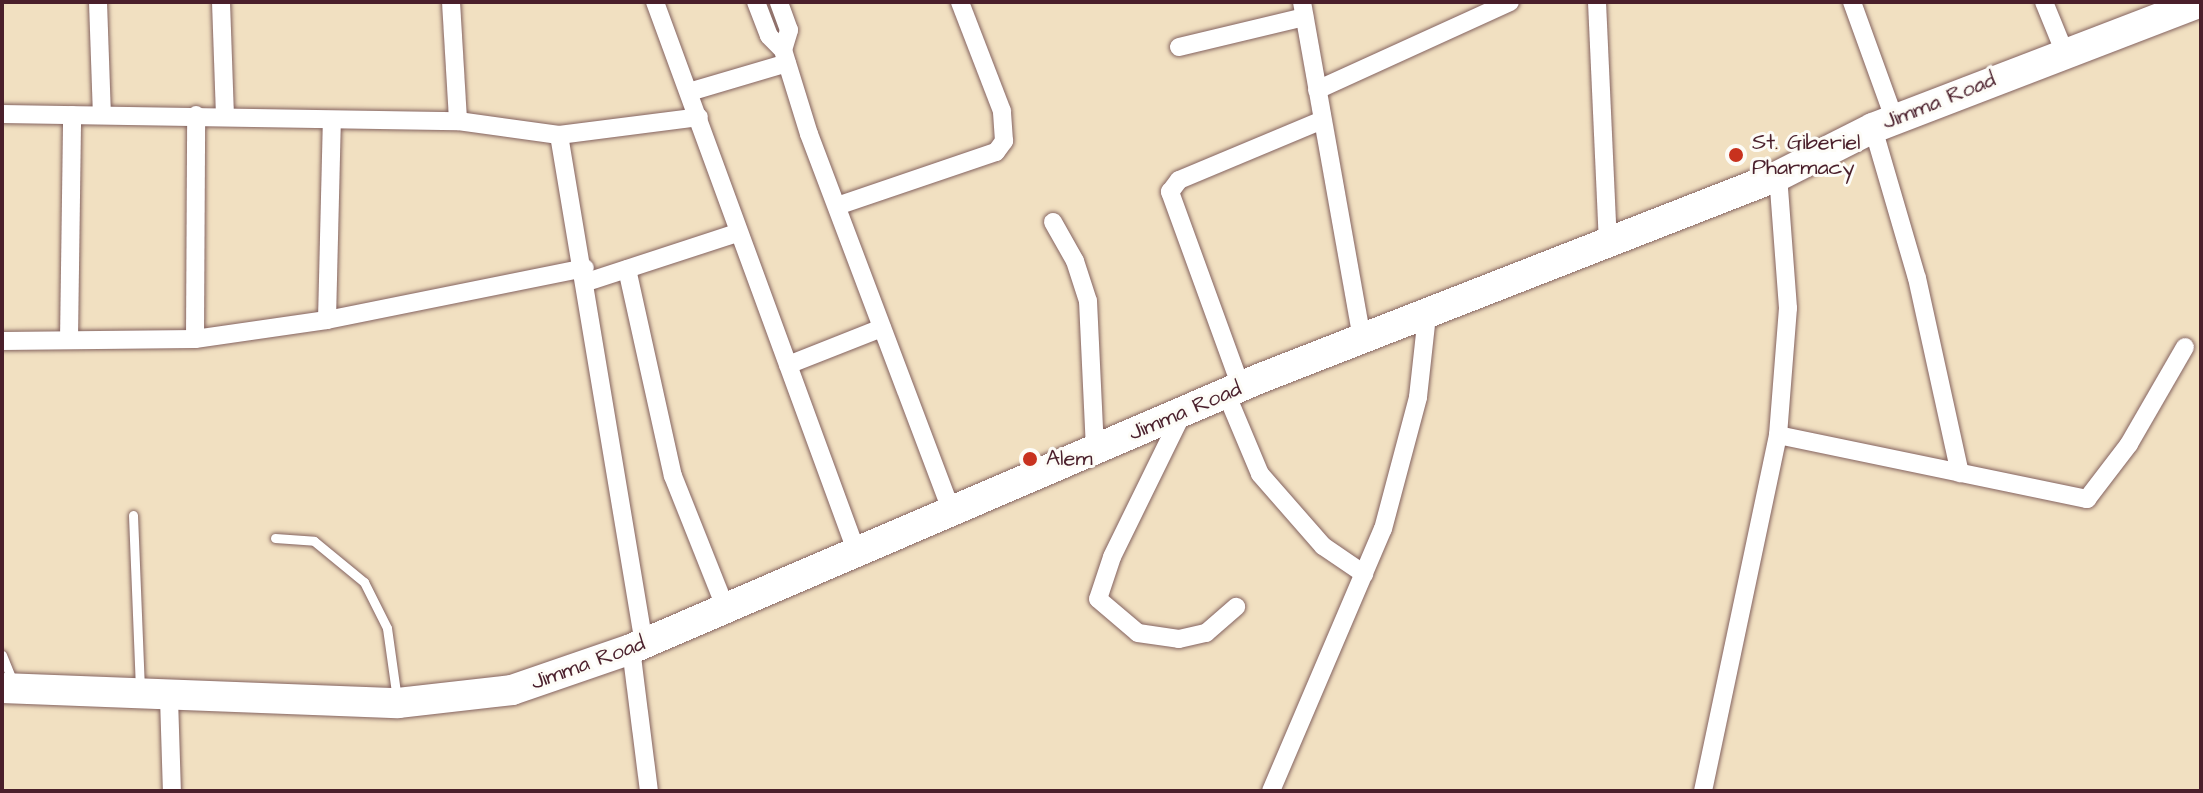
<!DOCTYPE html>
<html>
<head>
<meta charset="utf-8">
<style>
  body { margin:0 }
  #map { position:relative; width:2203px; height:793px; overflow:hidden; background:#f1e0c1; font-family:"Architects Daughter",sans-serif }
  div>[style] { position:absolute }
  .roads { filter:drop-shadow(0 0 2px #846360) drop-shadow(0 0 2px #846360) }
  .service>* { height:9px; margin:-4.5px; padding:0 4.5px; transform-origin:4.5px; border-radius:4.5px; background:#fff }
  .minor>* { height:18px; margin:-9px; padding:0 9px; transform-origin:9px; border-radius:9px; background:#fff }
  .trunk>* { height:30px; margin:-15px; padding:0 15px; transform-origin:15px; border-radius:15px; background:#fff }
  .dots>* { width:22px; height:22px; translate:-50% -50%; box-sizing:border-box; border:4px solid #fdfcf7; border-radius:50% }
  span { translate:-50% -50%; white-space:nowrap; text-align:center; line-height:1.15; -webkit-text-stroke:6px #fdfcf7; paint-order:stroke }
  .street-label { font-size:22px; color:#4a1f2b }
  .poi-label { font-size:22px; color:#4a1f2b }
  .left { translate:0 -50%; text-align:left }
  .frame { position:absolute; inset:0; border:4px solid #4a1f2b; pointer-events:none }
</style>
</head>
<body>
<div id="map">
  <div class="roads">
    <div class="service">
      <div style="left:133px;top:515px;width:174px;rotate:87.7deg"></div>
      <div style="left:275px;top:538px;width:39px;rotate:4deg"></div>
      <div style="left:314px;top:541px;width:65px;rotate:39.4deg"></div>
      <div style="left:364px;top:582px;width:51px;rotate:63.4deg"></div>
      <div style="left:387px;top:628px;width:72px;rotate:82deg"></div>
      <div style="left:2px;top:655px;width:32px;rotate:68deg"></div>
    </div>
    <div class="minor">
      <div style="left:98px;top:2px;width:113px;rotate:88deg"></div>
      <div style="left:221px;top:2px;width:114px;rotate:88deg"></div>
      <div style="left:451px;top:2px;width:119px;rotate:86.6deg"></div>
      <div style="left:655px;top:2px;width:587px;rotate:69.87deg"></div>
      <div style="left:756px;top:2px;width:36px;rotate:69deg"></div>
      <div style="left:769px;top:36px;width:20px;rotate:45deg"></div>
      <div style="left:783px;top:50px;width:21px;rotate:-73deg"></div>
      <div style="left:789px;top:30px;width:30px;rotate:-110deg"></div>
      <div style="left:1302px;top:2px;width:342px;rotate:79.9deg"></div>
      <div style="left:1597px;top:2px;width:242px;rotate:87.4deg"></div>
      <div style="left:1852px;top:2px;width:127px;rotate:70.1deg"></div>
      <div style="left:2044px;top:2px;width:53px;rotate:67.8deg"></div>
      <div style="left:1179px;top:47px;width:129px;rotate:-13.5deg"></div>
      <div style="left:783px;top:50px;width:88px;rotate:72.8deg"></div>
      <div style="left:809px;top:134px;width:402px;rotate:69.3deg"></div>
      <div style="left:1317px;top:90px;width:212px;rotate:-24.5deg"></div>
      <div style="left:689px;top:92px;width:102px;rotate:-16.5deg"></div>
      <div style="left:2px;top:114px;width:456px;rotate:0.9deg"></div>
      <div style="left:458px;top:121px;width:102px;rotate:7.9deg"></div>
      <div style="left:559px;top:135px;width:141px;rotate:-7.3deg"></div>
      <div style="left:1873px;top:128px;width:156px;rotate:73.7deg"></div>
      <div style="left:1917px;top:278px;width:200px;rotate:77.6deg"></div>
      <div style="left:559px;top:135px;width:516px;rotate:80.52deg"></div>
      <div style="left:837px;top:206px;width:168px;rotate:-18.8deg"></div>
      <div style="left:996px;top:152px;width:14px;rotate:-54deg"></div>
      <div style="left:1004px;top:141px;width:30px;rotate:-94deg"></div>
      <div style="left:1002px;top:111px;width:117px;rotate:-111.1deg"></div>
      <div style="left:1053px;top:222px;width:45px;rotate:60.6deg"></div>
      <div style="left:1075px;top:261px;width:42px;rotate:72deg"></div>
      <div style="left:1088px;top:301px;width:148px;rotate:87.3deg"></div>
      <div style="left:627px;top:269px;width:212px;rotate:77.5deg"></div>
      <div style="left:673px;top:476px;width:143px;rotate:68.3deg"></div>
      <div style="left:587px;top:282px;width:158px;rotate:-18.1deg"></div>
      <div style="left:327px;top:320px;width:199px;rotate:-88.6deg"></div>
      <div style="left:195px;top:339px;width:224px;rotate:-89.7deg"></div>
      <div style="left:69px;top:340px;width:225px;rotate:-89.2deg"></div>
      <div style="left:2px;top:341px;width:193px;rotate:-0.6deg"></div>
      <div style="left:195px;top:339px;width:133px;rotate:-8.2deg"></div>
      <div style="left:327px;top:320px;width:263px;rotate:-11.4deg"></div>
      <div style="left:788px;top:365px;width:101px;rotate:-21.5deg"></div>
      <div style="left:1241px;top:387px;width:208px;rotate:-110deg"></div>
      <div style="left:1170px;top:192px;width:15px;rotate:-53deg"></div>
      <div style="left:1179px;top:180px;width:153px;rotate:-22.7deg"></div>
      <div style="left:1226px;top:393px;width:88px;rotate:67.2deg"></div>
      <div style="left:1260px;top:474px;width:96px;rotate:48.8deg"></div>
      <div style="left:1323px;top:546px;width:50px;rotate:34.3deg"></div>
      <div style="left:1183px;top:412px;width:161px;rotate:116.1deg"></div>
      <div style="left:1112px;top:557px;width:44px;rotate:108.4deg"></div>
      <div style="left:1098px;top:599px;width:52px;rotate:40.4deg"></div>
      <div style="left:1138px;top:633px;width:41px;rotate:8.3deg"></div>
      <div style="left:1179px;top:639px;width:28px;rotate:-13deg"></div>
      <div style="left:1206px;top:633px;width:40px;rotate:-41deg"></div>
      <div style="left:1778px;top:435px;width:316px;rotate:11.7deg"></div>
      <div style="left:2087px;top:499px;width:69px;rotate:-52.6deg"></div>
      <div style="left:2129px;top:444px;width:112px;rotate:-60deg"></div>
      <div style="left:631px;top:649px;width:143px;rotate:82.8deg"></div>
      <div style="left:169px;top:698px;width:93px;rotate:88.2deg"></div>
      <div style="left:1271px;top:791px;width:285px;rotate:-66.9deg"></div>
      <div style="left:1383px;top:529px;width:137px;rotate:-75.1deg"></div>
      <div style="left:1418px;top:397px;width:82px;rotate:-83.7deg"></div>
      <div style="left:1703px;top:791px;width:364px;rotate:-78.1deg"></div>
      <div style="left:1778px;top:435px;width:127px;rotate:-85.5deg"></div>
      <div style="left:1788px;top:308px;width:132px;rotate:-94.3deg"></div>
    </div>
    <div class="trunk">
      <div style="left:2px;top:688px;width:396px;rotate:2.2deg"></div>
      <div style="left:398px;top:703px;width:115px;rotate:-6.5deg"></div>
      <div style="left:512px;top:690px;width:126px;rotate:-19deg"></div>
      <div style="left:631px;top:649px;width:686px;rotate:-23.28deg"></div>
      <div style="left:1261px;top:378px;width:555px;rotate:-21.34deg"></div>
      <div style="left:1778px;top:176px;width:106px;rotate:-26.8deg"></div>
      <div style="left:1873px;top:128px;width:351px;rotate:-21deg"></div>
    </div>
  </div>
  <div class="dots">
    <div style="left:1736px;top:155px;background:#c8321e"></div>
    <div style="left:1030px;top:459px;background:#c8321e"></div>
  </div>
  <div class="street-label">
    <span style="left:1939px;top:101px;rotate:-22deg">Jimma Road</span>
    <span style="left:1185px;top:411px;rotate:-23deg">Jimma Road</span>
    <span style="left:588px;top:663px;rotate:-20deg">Jimma Road</span>
  </div>
  <div class="poi-label">
    <span class="left" style="left:1752px;top:155px">St. Giberiel<br>Pharmacy</span>
    <span class="left" style="left:1046px;top:459px">Alem</span>
  </div>
  <div class="frame"></div>
</div>
</body>
</html>
